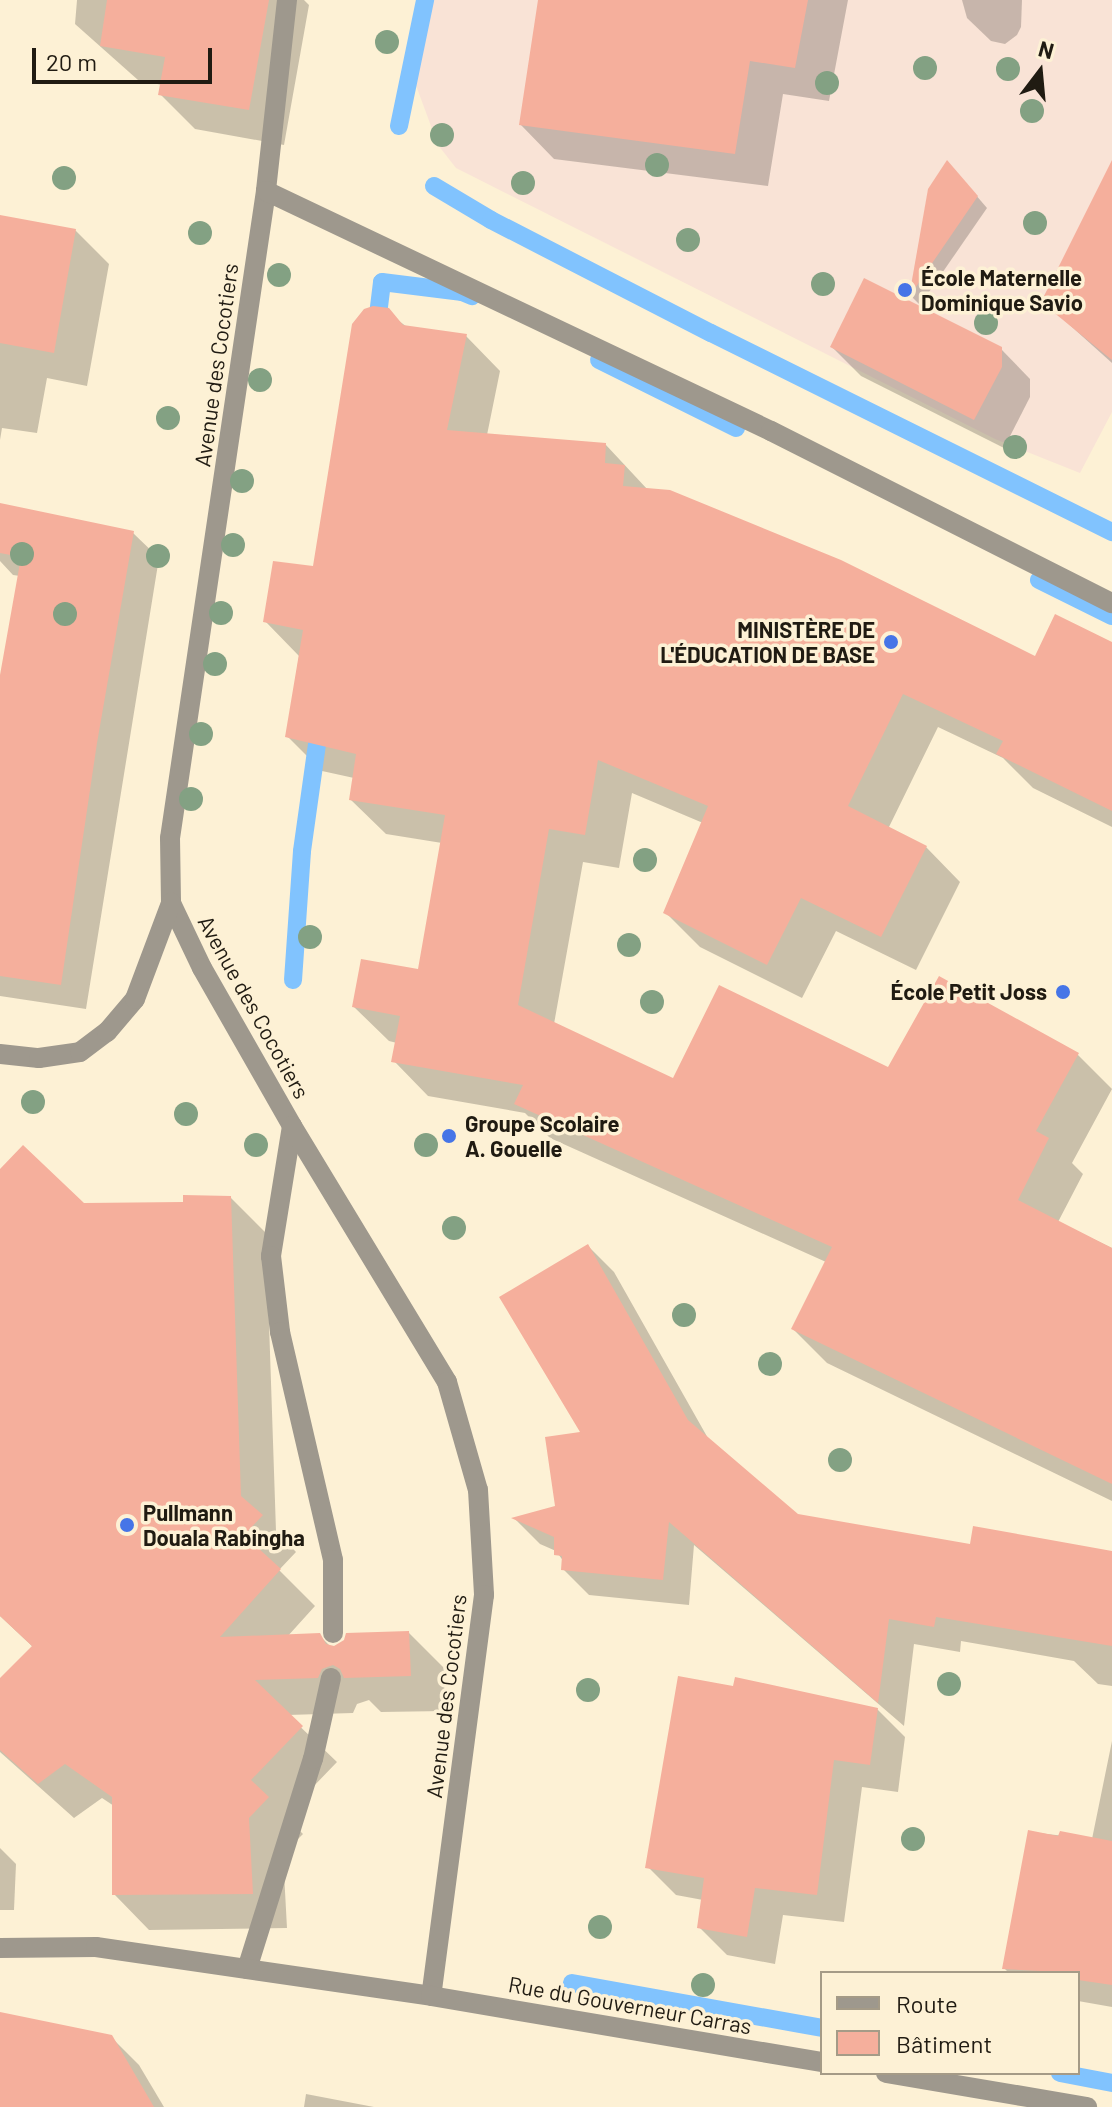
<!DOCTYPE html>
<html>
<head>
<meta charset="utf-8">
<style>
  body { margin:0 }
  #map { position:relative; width:1112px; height:2107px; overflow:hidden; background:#fdf1d5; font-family:Barlow,sans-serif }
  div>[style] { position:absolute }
  .education>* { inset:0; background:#f9e3d6 }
  .shadow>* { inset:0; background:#0003 }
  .stream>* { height:18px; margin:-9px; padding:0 9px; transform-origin:9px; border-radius:9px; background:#81c3fe }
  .building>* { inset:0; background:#f5af9c }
  .lane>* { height:20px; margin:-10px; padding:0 10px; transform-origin:10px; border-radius:10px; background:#9e988d }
  .street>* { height:20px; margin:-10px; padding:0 10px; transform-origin:10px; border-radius:10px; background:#9e988d }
  .trees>* { width:24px; height:24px; margin:-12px; border-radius:50%; background:#83a183 }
  .dots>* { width:22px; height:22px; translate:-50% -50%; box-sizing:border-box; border:4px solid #fdf1d5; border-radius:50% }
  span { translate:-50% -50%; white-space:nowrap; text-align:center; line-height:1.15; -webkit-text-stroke:7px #fdf1d5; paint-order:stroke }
  .poi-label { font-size:22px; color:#201b12; font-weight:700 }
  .left { translate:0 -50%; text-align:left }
  .right { translate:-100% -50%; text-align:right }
  .street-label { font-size:22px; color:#201b12 }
  .legend { position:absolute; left:820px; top:1971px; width:260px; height:104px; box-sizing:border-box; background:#fdf1d5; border:2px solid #a59b87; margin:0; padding:10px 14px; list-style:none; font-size:24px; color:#201b12 }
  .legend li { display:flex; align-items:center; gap:16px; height:40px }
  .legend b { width:40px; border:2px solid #a59b87 }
  .north { position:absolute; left:1000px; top:32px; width:80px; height:80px; -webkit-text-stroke:6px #fdf1d5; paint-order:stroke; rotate:16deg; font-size:22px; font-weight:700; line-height:32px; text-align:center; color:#201b12 }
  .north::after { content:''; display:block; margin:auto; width:28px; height:36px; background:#201b12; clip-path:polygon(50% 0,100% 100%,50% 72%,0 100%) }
  .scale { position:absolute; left:32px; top:48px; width:180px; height:36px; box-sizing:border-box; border:4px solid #201b12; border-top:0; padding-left:10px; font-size:24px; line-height:28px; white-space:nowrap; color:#201b12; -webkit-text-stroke:6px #fdf1d5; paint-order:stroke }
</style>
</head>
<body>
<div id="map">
  <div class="education">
    <div style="clip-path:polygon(433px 0,1112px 0,1112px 412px,1080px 473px,995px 439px,456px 168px,438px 145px,414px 80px)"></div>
  </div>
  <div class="shadow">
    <div style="clip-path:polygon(77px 0,304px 0,309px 5px,284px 145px,195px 129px,160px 94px,162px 85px,138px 80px,75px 24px)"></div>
    <div style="clip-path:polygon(540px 0,848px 0,829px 101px,783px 94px,768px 186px,554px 159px,521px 125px)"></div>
    <div style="clip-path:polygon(962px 0,1022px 0,1021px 27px,1017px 35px,1005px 44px,991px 41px,967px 18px)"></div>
    <div style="clip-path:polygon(1112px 164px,1112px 363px,1043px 301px)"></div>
    <div style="clip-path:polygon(957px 173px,987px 208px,920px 305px,911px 296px,930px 190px)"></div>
    <div style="clip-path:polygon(0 217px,75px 230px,109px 264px,87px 386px,47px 378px,37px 433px,2px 428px,0 440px)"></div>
    <div style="clip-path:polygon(382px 308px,407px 327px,466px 336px,500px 371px,487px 435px,606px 445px,648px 490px,1035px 659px,1112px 645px,1112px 827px,1033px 788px,1003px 758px,938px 727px,888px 829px,926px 847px,960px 882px,916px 970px,836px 931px,802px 998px,700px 947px,666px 913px,703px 823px,632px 793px,619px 868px,583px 862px,554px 1024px,674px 1080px,888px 1070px,1078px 1055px,1112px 1089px,1072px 1163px,1083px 1174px,1058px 1222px,1112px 1248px,1112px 1501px,827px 1363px,793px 1329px,826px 1262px,550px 1138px,525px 1113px,428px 1096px,394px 1061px,397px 1043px,389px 1041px,354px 1007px,420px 972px,442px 843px,386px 834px,351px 800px,354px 778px,322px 771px,287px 736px,299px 656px,265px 621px,315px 568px)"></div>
    <div style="clip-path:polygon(832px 347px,1001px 349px,1030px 379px,1030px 397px,1004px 448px,861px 376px)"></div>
    <div style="clip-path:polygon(0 505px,133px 533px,159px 558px,86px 1009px,0 996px,0 683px,20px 576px,13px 575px,0 561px)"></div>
    <div style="clip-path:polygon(0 1172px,83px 1205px,185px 1204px,231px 1198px,266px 1233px,276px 1531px,296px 1552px,279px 1570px,315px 1606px,287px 1637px,319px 1635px,331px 1647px,409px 1633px,444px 1668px,445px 1711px,381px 1712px,369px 1700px,357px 1704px,353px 1713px,288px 1715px,337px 1762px,285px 1816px,303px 1834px,283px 1854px,287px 1928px,149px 1930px,114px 1894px,114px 1806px,102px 1798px,74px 1818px,0 1752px,0 1681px,33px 1647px,0 1616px)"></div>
    <div style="clip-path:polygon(588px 1246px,614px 1272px,709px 1440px,798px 1516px,972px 1546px,1112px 1553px,1112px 1686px,1098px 1684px,1074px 1661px,961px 1641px,960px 1652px,914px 1644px,904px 1726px,694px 1545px,689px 1605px,589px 1595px,563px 1569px,564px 1562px,556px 1551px,540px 1544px,515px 1519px,557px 1507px,583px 1434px)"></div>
    <div style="clip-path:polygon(877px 1709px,905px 1737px,898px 1792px,862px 1787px,844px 1922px,783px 1915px,775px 1964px,727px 1955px,699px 1927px,703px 1900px,676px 1895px,648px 1867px)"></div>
    <div style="clip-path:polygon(1112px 1741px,1112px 2007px,1078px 2001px,1078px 1973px,1009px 1973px,1004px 1968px,1029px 1832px,1092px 1839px)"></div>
    <div style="clip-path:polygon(0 1848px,16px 1864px,14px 1910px,0 1910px)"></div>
    <div style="clip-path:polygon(0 2015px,111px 2037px,139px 2065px,164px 2107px,0 2107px)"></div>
    <div style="clip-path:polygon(306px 2094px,374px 2107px,304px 2107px)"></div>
  </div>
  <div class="stream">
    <div style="left:399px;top:126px;width:129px;rotate:-78.3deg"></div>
    <div style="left:434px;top:186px;width:66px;rotate:30.8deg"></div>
    <div style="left:491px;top:220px;width:247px;rotate:27.2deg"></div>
    <div style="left:711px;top:333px;width:448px;rotate:26.4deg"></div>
    <div style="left:377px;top:323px;width:41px;rotate:-83deg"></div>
    <div style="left:382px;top:282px;width:81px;rotate:7.1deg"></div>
    <div style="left:462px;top:292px;width:11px;rotate:22deg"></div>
    <div style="left:599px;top:360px;width:153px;rotate:26.4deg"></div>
    <div style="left:1039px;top:580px;width:81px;rotate:26.3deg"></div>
    <div style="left:293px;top:980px;width:129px;rotate:-86deg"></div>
    <div style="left:302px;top:851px;width:108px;rotate:-82deg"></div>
    <div style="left:572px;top:1983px;width:254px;rotate:10.2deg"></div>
    <div style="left:1060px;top:2073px;width:53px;rotate:10.9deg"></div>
  </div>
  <div class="building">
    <div style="clip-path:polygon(107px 0,269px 0,249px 110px,158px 95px,165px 57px,100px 46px)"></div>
    <div style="clip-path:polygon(538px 0,808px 0,795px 68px,750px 61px,735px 154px,519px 125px)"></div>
    <div style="clip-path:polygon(947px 160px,978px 196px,909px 297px,928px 189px)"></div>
    <div style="clip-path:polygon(1112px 160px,1112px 360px,1041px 302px)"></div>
    <div style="clip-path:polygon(0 215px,76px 229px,54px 353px,0 343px)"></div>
    <div style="clip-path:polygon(864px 278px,1002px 347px,1002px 367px,974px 420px,830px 347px)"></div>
    <div style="clip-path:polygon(373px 306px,389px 308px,403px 325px,467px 334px,447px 430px,606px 443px,605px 463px,625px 465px,623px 486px,670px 490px,841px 560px,1035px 656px,1055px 614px,1112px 642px,1112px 811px,996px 754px,1003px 741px,903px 694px,848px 806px,927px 846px,881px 937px,801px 898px,767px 965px,663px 913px,708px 806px,598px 760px,585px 835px,549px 829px,518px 1005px,673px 1078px,719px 985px,888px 1067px,939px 976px,1079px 1053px,1036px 1131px,1049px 1138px,1018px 1200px,1112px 1248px,1112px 1484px,791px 1329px,832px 1247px,514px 1104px,523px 1085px,391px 1062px,400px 1016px,352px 1007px,361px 959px,418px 969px,445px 815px,349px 800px,356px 754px,285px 737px,303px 630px,263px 622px,273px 561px,313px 566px,352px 324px,364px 309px)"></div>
    <div style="clip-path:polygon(0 503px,134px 531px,97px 743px,61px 985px,0 976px,0 675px,21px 557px,0 553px)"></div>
    <div style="clip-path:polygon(23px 1145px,84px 1203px,183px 1202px,183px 1195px,231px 1196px,241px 1496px,263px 1515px,244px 1535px,281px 1569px,220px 1637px,320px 1633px,326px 1644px,334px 1646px,344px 1640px,346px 1633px,409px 1631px,411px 1676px,344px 1678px,340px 1669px,333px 1665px,322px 1669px,318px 1678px,255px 1680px,303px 1726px,251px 1780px,269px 1797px,249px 1818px,253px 1894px,112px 1895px,112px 1797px,65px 1764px,38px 1784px,0 1750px,0 1678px,32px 1646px,0 1616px,0 1169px)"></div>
    <div style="clip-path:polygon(588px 1244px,688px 1420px,798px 1514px,970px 1544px,973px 1526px,1112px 1551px,1112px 1646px,936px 1617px,934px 1627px,889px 1619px,878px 1703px,669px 1522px,663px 1580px,561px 1570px,562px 1556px,554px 1555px,554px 1537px,511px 1518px,555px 1506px,545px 1437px,580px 1432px,499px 1297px)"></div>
    <div style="clip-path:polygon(678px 1676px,733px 1686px,735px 1677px,878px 1708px,870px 1765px,834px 1760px,817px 1895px,755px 1888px,747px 1937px,697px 1928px,704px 1878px,645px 1868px)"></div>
    <div style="clip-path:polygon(1028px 1830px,1058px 1836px,1060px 1831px,1112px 1841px,1112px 1985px,1078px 1980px,1078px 1973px,1002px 1969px)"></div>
    <div style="clip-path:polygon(0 2012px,112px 2035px,154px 2107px,0 2107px)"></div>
  </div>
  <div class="lane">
    <div style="left:292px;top:1126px;width:132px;rotate:99.2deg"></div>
    <div style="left:271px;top:1256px;width:77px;rotate:83.2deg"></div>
    <div style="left:280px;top:1332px;width:234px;rotate:76.9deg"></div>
    <div style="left:333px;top:1560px;width:73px;rotate:90deg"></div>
    <div style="left:247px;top:1969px;width:220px;rotate:-72.6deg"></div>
    <div style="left:313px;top:1759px;width:83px;rotate:-77.5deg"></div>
  </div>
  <div class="street">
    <div style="left:287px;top:0;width:192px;rotate:96.3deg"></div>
    <div style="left:266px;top:191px;width:654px;rotate:98.44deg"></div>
    <div style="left:170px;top:838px;width:65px;rotate:89.1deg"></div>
    <div style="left:171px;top:903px;width:72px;rotate:64.5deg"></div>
    <div style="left:202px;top:968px;width:182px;rotate:60.3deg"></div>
    <div style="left:292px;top:1126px;width:299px;rotate:58.8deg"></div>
    <div style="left:447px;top:1382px;width:112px;rotate:74deg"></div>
    <div style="left:478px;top:1490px;width:105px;rotate:86.7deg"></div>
    <div style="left:484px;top:1595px;width:404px;rotate:97.5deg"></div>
    <div style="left:266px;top:191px;width:559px;rotate:25.42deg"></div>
    <div style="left:771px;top:431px;width:382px;rotate:26.8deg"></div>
    <div style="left:0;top:1054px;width:39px;rotate:6deg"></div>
    <div style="left:39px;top:1058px;width:41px;rotate:-8.3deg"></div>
    <div style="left:80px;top:1052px;width:34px;rotate:-37deg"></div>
    <div style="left:107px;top:1032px;width:43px;rotate:-49.7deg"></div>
    <div style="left:135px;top:999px;width:103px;rotate:-69.4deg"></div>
    <div style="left:0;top:1948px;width:96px;rotate:-0.6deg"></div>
    <div style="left:96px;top:1947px;width:339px;rotate:8.3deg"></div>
    <div style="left:431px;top:1996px;width:397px;rotate:9.6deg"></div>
    <div style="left:886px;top:2073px;width:204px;rotate:9.6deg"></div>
  </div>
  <div class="trees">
    <div style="left:387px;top:42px"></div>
    <div style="left:925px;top:68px"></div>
    <div style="left:1008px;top:69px"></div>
    <div style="left:827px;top:83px"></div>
    <div style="left:1032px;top:111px"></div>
    <div style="left:442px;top:135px"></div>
    <div style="left:657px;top:165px"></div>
    <div style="left:64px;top:178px"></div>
    <div style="left:523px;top:183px"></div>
    <div style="left:1035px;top:223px"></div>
    <div style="left:200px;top:233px"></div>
    <div style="left:688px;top:240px"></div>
    <div style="left:279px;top:275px"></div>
    <div style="left:823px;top:284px"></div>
    <div style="left:986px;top:323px"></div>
    <div style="left:260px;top:380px"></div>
    <div style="left:168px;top:418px"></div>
    <div style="left:1015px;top:447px"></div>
    <div style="left:242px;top:481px"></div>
    <div style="left:233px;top:545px"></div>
    <div style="left:22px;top:554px"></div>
    <div style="left:158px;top:556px"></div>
    <div style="left:221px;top:613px"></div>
    <div style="left:65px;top:614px"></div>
    <div style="left:215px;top:664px"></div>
    <div style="left:201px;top:734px"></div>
    <div style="left:191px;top:799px"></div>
    <div style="left:645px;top:860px"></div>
    <div style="left:310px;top:937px"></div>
    <div style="left:629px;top:945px"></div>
    <div style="left:652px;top:1002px"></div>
    <div style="left:33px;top:1102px"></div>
    <div style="left:186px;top:1114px"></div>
    <div style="left:256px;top:1145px"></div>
    <div style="left:426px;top:1145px"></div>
    <div style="left:454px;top:1228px"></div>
    <div style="left:684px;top:1315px"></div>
    <div style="left:770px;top:1364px"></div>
    <div style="left:840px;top:1460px"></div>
    <div style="left:949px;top:1684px"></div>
    <div style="left:588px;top:1690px"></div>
    <div style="left:913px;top:1839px"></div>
    <div style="left:600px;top:1927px"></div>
    <div style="left:703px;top:1985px"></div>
  </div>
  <div class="dots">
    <div style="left:905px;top:290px;background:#4675e7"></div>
    <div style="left:891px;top:642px;background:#4675e7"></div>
    <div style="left:1063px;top:992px;background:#4675e7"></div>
    <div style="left:449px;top:1136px;background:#4675e7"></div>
    <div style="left:127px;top:1525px;background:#4675e7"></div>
  </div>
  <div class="poi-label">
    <span class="left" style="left:921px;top:290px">École Maternelle<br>Dominique Savio</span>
    <span class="right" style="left:875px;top:642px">MINISTÈRE DE<br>L'ÉDUCATION DE BASE</span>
    <span class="right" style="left:1047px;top:992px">École Petit Joss</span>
    <span class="left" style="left:465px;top:1136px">Groupe Scolaire<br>A. Gouelle</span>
    <span class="left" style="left:143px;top:1525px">Pullmann<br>Douala Rabingha</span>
  </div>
  <div class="street-label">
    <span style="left:216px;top:365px;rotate:-82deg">Avenue des Cocotiers</span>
    <span style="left:254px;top:1007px;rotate:61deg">Avenue des Cocotiers</span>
    <span style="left:446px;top:1696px;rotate:-83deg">Avenue des Cocotiers</span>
    <span style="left:630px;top:2005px;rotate:10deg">Rue du Gouverneur Carras</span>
  </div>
  <ul class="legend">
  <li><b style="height:10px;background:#9e988d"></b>Route</li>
  <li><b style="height:22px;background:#f5af9c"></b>Bâtiment</li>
  </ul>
  <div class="north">N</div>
  <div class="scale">20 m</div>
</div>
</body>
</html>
